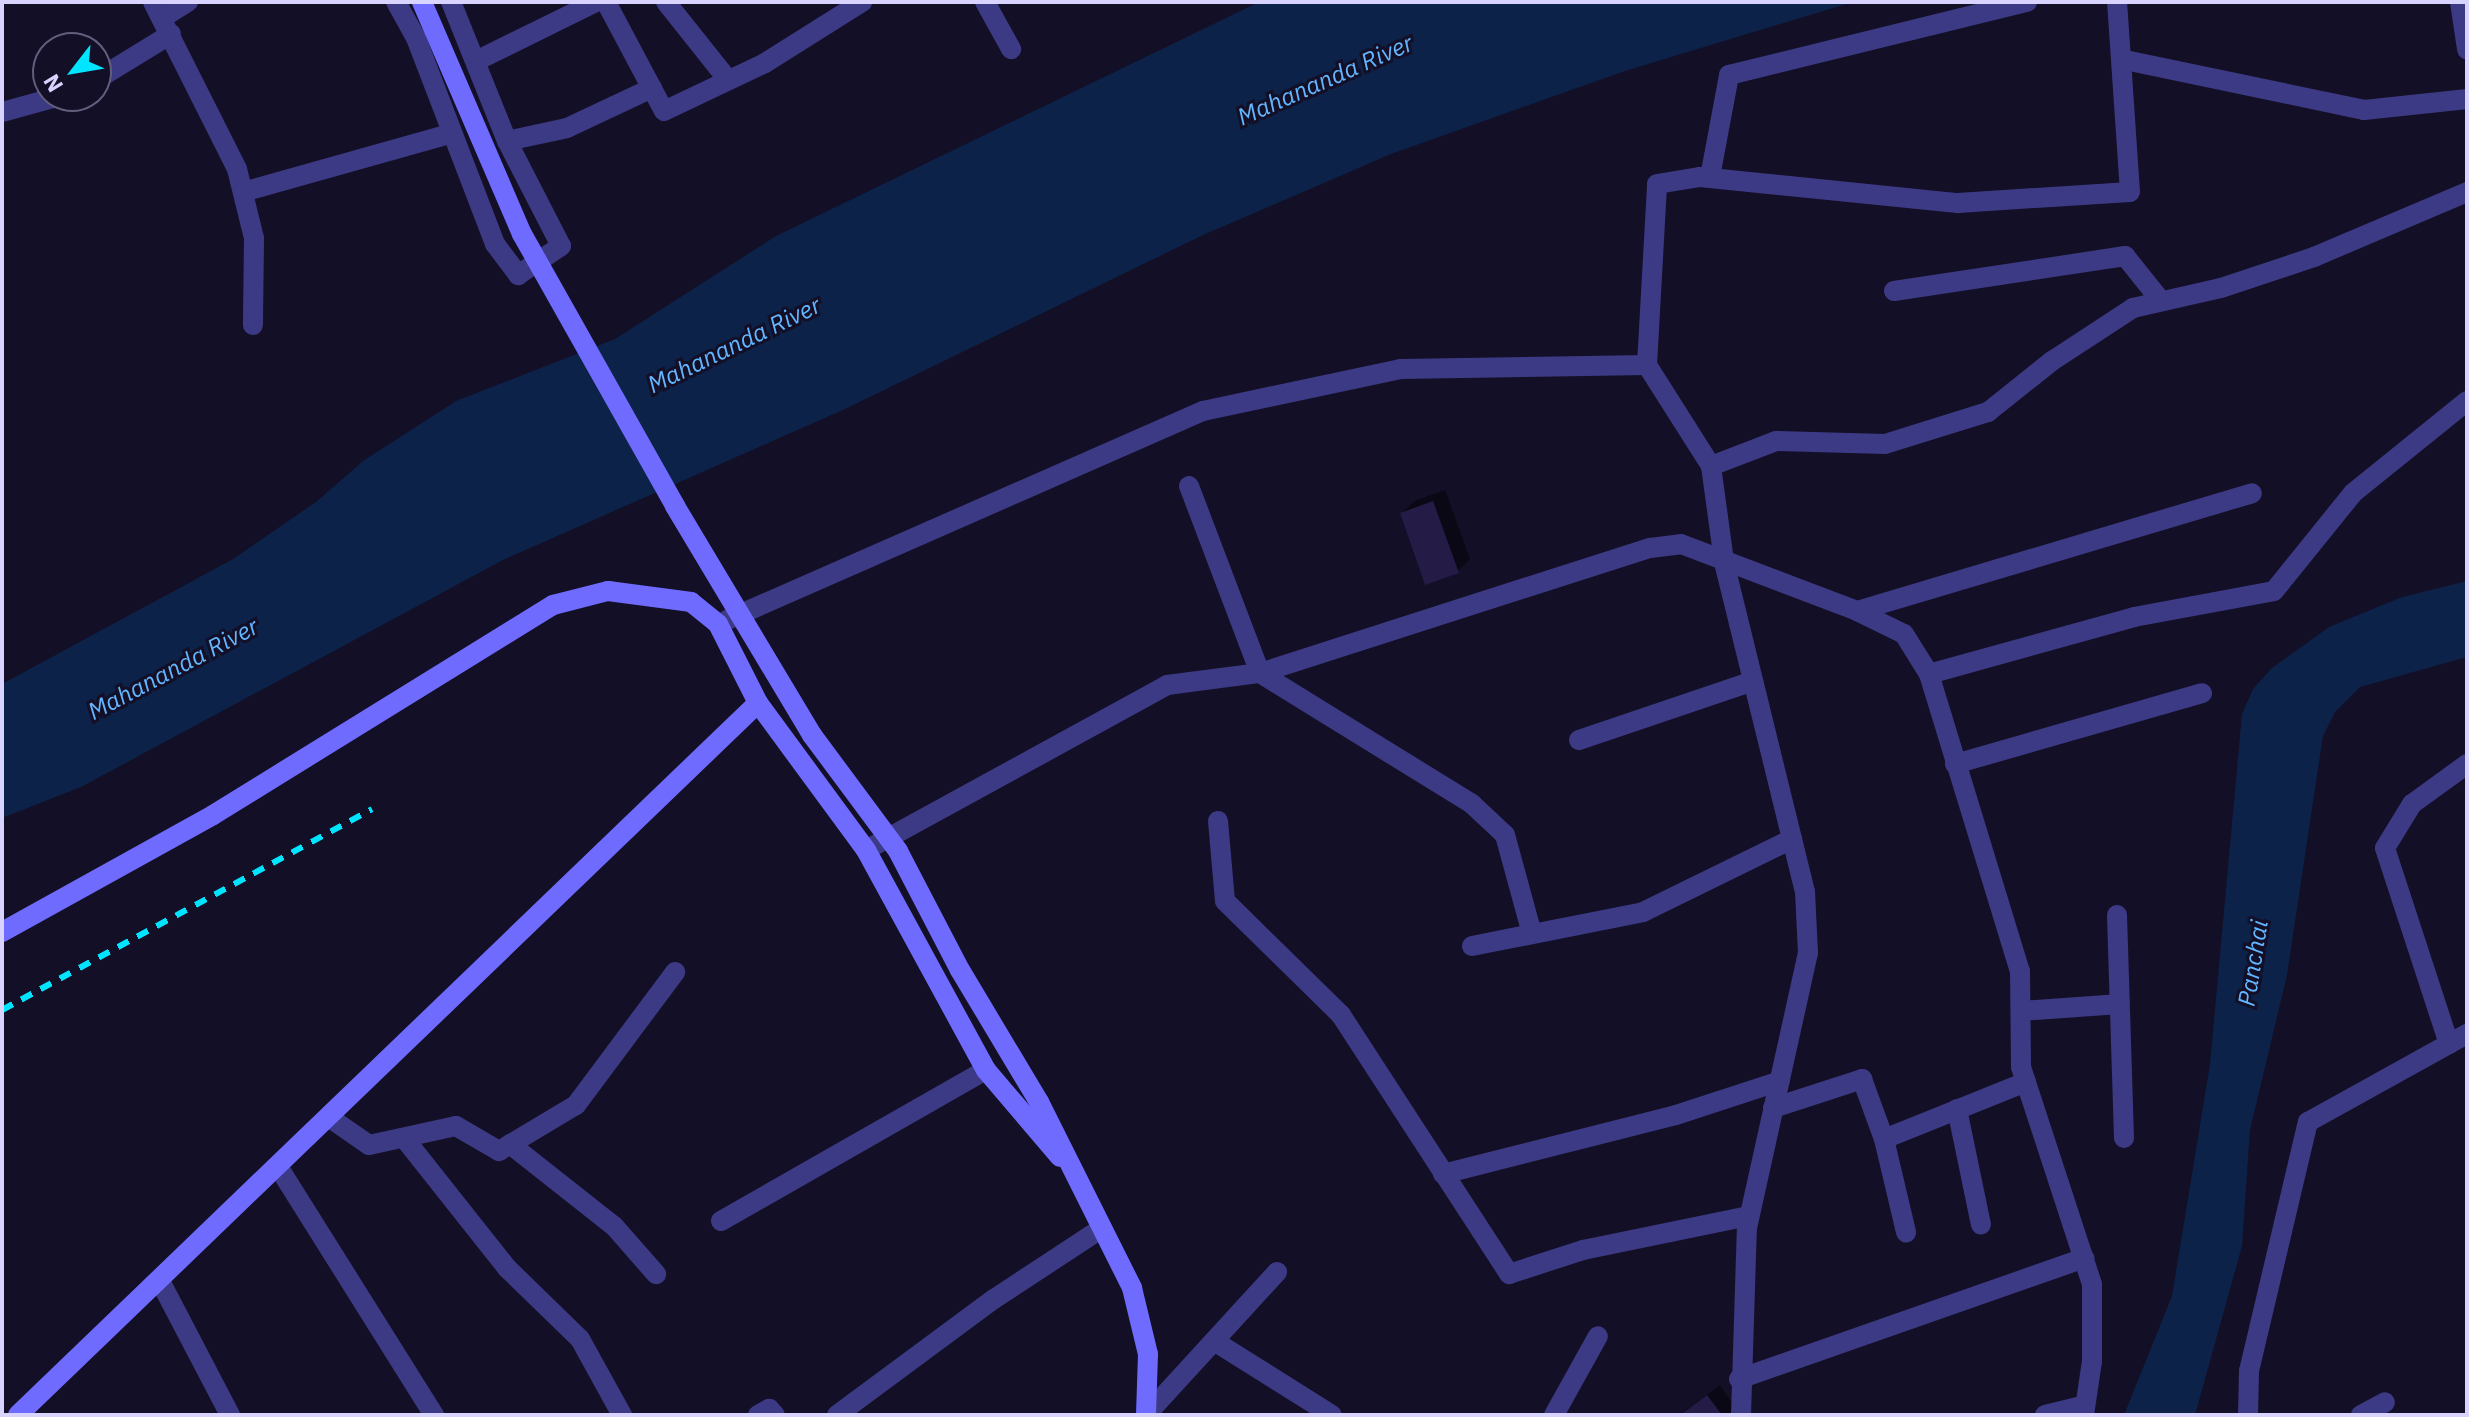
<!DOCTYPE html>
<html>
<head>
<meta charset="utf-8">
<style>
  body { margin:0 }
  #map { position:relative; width:2469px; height:1417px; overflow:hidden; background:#130f26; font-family:"IBM Plex Sans",sans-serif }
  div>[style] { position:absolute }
  .water>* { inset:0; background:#0c2248 }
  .shadow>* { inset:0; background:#0007 }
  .building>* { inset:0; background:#241b47 }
  .street>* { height:20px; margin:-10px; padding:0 10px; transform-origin:10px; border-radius:10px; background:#3d3a85 }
  .secondary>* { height:20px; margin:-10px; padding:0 10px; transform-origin:10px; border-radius:10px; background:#6f6bff }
  .rail>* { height:6px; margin-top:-3px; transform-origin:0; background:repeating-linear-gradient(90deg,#00e5ff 0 12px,transparent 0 22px) }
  span { translate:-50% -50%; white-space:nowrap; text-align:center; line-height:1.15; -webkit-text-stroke:6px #130f26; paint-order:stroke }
  .water-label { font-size:24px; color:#62b6ff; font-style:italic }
  .frame { position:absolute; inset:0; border:4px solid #d9d4ff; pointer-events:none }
  .north { position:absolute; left:32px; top:32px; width:80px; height:80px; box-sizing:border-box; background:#130f26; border:2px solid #625e7d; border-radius:50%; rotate:239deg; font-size:22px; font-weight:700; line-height:32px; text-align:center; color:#d9d4ff }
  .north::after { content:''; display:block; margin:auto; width:28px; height:36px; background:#00e5ff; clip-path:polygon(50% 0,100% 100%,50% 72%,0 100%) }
</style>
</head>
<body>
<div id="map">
  <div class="water">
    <div style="clip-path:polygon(1259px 2px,1853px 2px,1625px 71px,1391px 154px,1201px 236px,845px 409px,503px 560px,81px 787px,2px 818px,2px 684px,233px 559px,316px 502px,363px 461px,456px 401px,615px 339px,776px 236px)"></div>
    <div style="clip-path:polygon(2467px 581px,2467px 657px,2360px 687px,2335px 712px,2323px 736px,2287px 975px,2250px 1130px,2242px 1246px,2195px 1415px,2124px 1415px,2172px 1296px,2210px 1064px,2242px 714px,2253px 689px,2272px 668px,2329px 627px,2402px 597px)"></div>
  </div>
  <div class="shadow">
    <div style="clip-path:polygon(1445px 490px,1470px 559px,1458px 571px,1402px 513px,1414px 501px)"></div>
    <div style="clip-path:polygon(1720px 1385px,1740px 1415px,1679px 1415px)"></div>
  </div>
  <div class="building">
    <div style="clip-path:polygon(1433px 501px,1459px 573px,1425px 585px,1400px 513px)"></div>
    <div style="clip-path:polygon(1707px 1395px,1722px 1415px,1680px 1415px)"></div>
  </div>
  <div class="street">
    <div style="left:153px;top:2px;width:187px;rotate:63.3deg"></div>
    <div style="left:237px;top:169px;width:71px;rotate:76.2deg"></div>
    <div style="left:254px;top:238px;width:87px;rotate:90.7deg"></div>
    <div style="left:396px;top:2px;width:41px;rotate:60.9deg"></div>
    <div style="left:416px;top:38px;width:221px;rotate:69deg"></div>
    <div style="left:495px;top:244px;width:39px;rotate:53deg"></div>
    <div style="left:518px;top:275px;width:52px;rotate:-34deg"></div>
    <div style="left:561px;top:246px;width:118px;rotate:-117.2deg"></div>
    <div style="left:507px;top:141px;width:150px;rotate:-111.9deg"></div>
    <div style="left:606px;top:2px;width:123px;rotate:62deg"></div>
    <div style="left:664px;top:111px;width:112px;rotate:-25.4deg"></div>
    <div style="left:765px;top:63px;width:115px;rotate:-32.2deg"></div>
    <div style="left:666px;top:2px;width:100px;rotate:51.5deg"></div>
    <div style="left:985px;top:2px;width:54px;rotate:61deg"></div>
    <div style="left:2460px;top:2px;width:48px;rotate:81.5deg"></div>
    <div style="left:162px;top:18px;width:31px;rotate:-32deg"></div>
    <div style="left:2125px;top:60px;width:244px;rotate:11.8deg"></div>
    <div style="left:2364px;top:110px;width:104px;rotate:-6.1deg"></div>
    <div style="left:476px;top:61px;width:134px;rotate:-26.2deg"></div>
    <div style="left:96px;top:80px;width:88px;rotate:-31.5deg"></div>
    <div style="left:2px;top:112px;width:60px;rotate:-15.4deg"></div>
    <div style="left:507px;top:141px;width:61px;rotate:-12.2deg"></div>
    <div style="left:567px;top:128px;width:94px;rotate:-25.2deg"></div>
    <div style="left:1710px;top:177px;width:104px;rotate:-79.4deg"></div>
    <div style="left:1729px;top:75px;width:307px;rotate:-13.8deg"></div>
    <div style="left:243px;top:192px;width:214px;rotate:-15.7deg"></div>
    <div style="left:1894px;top:291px;width:234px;rotate:-8.6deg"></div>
    <div style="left:2125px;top:256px;width:58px;rotate:51.3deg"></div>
    <div style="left:1711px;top:466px;width:70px;rotate:-21deg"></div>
    <div style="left:1776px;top:441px;width:109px;rotate:1.6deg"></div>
    <div style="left:1885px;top:444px;width:108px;rotate:-17.3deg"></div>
    <div style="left:1988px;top:412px;width:82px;rotate:-38.6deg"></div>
    <div style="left:2052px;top:361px;width:97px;rotate:-33.2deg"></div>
    <div style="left:2133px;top:308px;width:90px;rotate:-12.8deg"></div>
    <div style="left:2221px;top:288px;width:98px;rotate:-18.4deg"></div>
    <div style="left:2314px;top:257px;width:166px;rotate:-23deg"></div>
    <div style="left:1189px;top:486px;width:200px;rotate:69.2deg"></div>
    <div style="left:1260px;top:673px;width:249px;rotate:31.7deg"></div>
    <div style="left:1472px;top:804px;width:45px;rotate:43.2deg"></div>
    <div style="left:1505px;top:835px;width:98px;rotate:74.7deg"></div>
    <div style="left:1857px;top:611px;width:412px;rotate:-16.6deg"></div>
    <div style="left:727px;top:620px;width:520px;rotate:-23.71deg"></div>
    <div style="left:1203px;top:411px;width:201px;rotate:-12deg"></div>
    <div style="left:1400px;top:369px;width:247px;rotate:-0.9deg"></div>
    <div style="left:1929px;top:674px;width:213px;rotate:-15.5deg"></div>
    <div style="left:2134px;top:617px;width:142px;rotate:-10.5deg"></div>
    <div style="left:2274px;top:591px;width:126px;rotate:-51.1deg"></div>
    <div style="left:2353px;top:493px;width:146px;rotate:-38.9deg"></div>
    <div style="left:1579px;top:740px;width:184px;rotate:-18.7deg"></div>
    <div style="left:1955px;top:764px;width:257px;rotate:-16deg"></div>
    <div style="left:1218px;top:821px;width:80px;rotate:85deg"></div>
    <div style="left:1225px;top:901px;width:163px;rotate:44.5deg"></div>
    <div style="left:1341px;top:1015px;width:309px;rotate:57deg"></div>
    <div style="left:1509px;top:1274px;width:78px;rotate:-18deg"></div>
    <div style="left:1583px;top:1250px;width:169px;rotate:-11.6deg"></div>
    <div style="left:866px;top:850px;width:343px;rotate:-28.7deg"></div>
    <div style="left:1167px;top:685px;width:94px;rotate:-7.4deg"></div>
    <div style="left:1260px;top:673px;width:410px;rotate:-17.8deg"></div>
    <div style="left:1650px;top:548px;width:31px;rotate:-7deg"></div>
    <div style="left:1681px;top:544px;width:188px;rotate:20.8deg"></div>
    <div style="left:1857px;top:611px;width:52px;rotate:26.1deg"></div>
    <div style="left:1904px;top:634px;width:47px;rotate:58deg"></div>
    <div style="left:1929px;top:674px;width:311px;rotate:73deg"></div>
    <div style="left:2020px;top:971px;width:96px;rotate:89.4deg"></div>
    <div style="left:2021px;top:1067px;width:228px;rotate:71.9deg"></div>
    <div style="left:2092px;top:1284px;width:77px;rotate:90deg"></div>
    <div style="left:2092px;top:1361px;width:55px;rotate:98.4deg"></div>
    <div style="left:2117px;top:915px;width:223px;rotate:88.2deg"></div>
    <div style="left:1472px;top:946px;width:174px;rotate:-11.2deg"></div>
    <div style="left:1643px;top:912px;width:166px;rotate:-26.1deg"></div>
    <div style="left:2021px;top:1011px;width:99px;rotate:-4deg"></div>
    <div style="left:2449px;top:1044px;width:206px;rotate:-108.1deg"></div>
    <div style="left:2385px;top:848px;width:52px;rotate:-58.5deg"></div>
    <div style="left:2412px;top:804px;width:68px;rotate:-36deg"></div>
    <div style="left:1773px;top:1108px;width:94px;rotate:-18deg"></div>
    <div style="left:1862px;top:1079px;width:64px;rotate:69.9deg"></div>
    <div style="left:1884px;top:1139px;width:96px;rotate:76.7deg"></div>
    <div style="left:1957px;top:1109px;width:118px;rotate:78.3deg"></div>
    <div style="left:330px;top:1118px;width:47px;rotate:34.7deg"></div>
    <div style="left:369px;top:1145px;width:89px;rotate:-12.3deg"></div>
    <div style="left:456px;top:1126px;width:50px;rotate:30.2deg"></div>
    <div style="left:499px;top:1151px;width:90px;rotate:-30.9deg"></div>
    <div style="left:576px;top:1105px;width:166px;rotate:-53.3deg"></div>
    <div style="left:404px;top:1138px;width:166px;rotate:51.6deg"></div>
    <div style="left:507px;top:1268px;width:102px;rotate:44.2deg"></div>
    <div style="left:580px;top:1339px;width:87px;rotate:61.1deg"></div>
    <div style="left:1884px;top:1139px;width:153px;rotate:-21.9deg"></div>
    <div style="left:510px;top:1144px;width:132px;rotate:38.3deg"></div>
    <div style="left:614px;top:1226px;width:64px;rotate:48.8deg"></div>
    <div style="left:279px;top:1168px;width:292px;rotate:57.9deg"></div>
    <div style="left:1443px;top:1174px;width:240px;rotate:-14.2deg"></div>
    <div style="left:1676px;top:1115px;width:109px;rotate:-18.1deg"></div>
    <div style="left:721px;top:1221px;width:305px;rotate:-29.7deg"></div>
    <div style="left:160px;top:1281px;width:151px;rotate:62.4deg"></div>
    <div style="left:1214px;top:1341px;width:139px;rotate:32.1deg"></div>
    <div style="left:1739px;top:1379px;width:366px;rotate:-19.3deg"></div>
    <div style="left:758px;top:1415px;width:13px;rotate:-29deg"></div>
    <div style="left:769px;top:1409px;width:8px;rotate:45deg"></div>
    <div style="left:837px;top:1415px;width:195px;rotate:-36.5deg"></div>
    <div style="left:994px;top:1299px;width:129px;rotate:-33.3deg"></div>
    <div style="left:1146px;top:1415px;width:194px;rotate:-47.5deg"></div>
    <div style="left:1554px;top:1415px;width:90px;rotate:-60.9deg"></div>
    <div style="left:1741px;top:1415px;width:187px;rotate:-88.2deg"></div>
    <div style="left:1747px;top:1228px;width:282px;rotate:-77.5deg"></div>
    <div style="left:1808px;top:953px;width:61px;rotate:-92.8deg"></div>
    <div style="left:1805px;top:892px;width:341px;rotate:-103.8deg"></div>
    <div style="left:1724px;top:561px;width:96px;rotate:-97.8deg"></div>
    <div style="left:1711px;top:466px;width:120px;rotate:-122.4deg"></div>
    <div style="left:1647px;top:365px;width:181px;rotate:-86.8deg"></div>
    <div style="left:1657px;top:184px;width:44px;rotate:-9.2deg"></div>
    <div style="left:1700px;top:177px;width:259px;rotate:5.8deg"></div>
    <div style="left:1958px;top:203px;width:172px;rotate:-3.7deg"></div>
    <div style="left:2130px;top:192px;width:190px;rotate:-93.9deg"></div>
    <div style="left:2045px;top:1415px;width:41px;rotate:-14deg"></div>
    <div style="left:2248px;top:1415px;width:44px;rotate:-88.7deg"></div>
    <div style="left:2249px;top:1371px;width:256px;rotate:-76.7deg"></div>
    <div style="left:2308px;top:1122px;width:182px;rotate:-29deg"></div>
    <div style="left:2361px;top:1415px;width:27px;rotate:-28deg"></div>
  </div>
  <div class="secondary">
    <div style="left:422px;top:2px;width:253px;rotate:66.7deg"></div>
    <div style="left:522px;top:234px;width:312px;rotate:60.6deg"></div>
    <div style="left:675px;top:506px;width:267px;rotate:59.1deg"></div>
    <div style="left:812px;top:735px;width:144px;rotate:53.4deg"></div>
    <div style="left:898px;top:851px;width:134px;rotate:62.5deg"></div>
    <div style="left:960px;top:970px;width:154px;rotate:59.1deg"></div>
    <div style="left:1039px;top:1102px;width:208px;rotate:63.4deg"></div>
    <div style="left:1132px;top:1288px;width:68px;rotate:76.4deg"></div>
    <div style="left:1148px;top:1354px;width:61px;rotate:91.9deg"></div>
    <div style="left:2px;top:932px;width:241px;rotate:-29deg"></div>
    <div style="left:213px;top:815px;width:400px;rotate:-31.7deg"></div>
    <div style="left:553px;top:605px;width:57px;rotate:-14.3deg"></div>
    <div style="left:608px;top:591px;width:84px;rotate:7.5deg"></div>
    <div style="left:691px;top:602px;width:35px;rotate:39deg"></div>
    <div style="left:718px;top:624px;width:89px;rotate:63.1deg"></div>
    <div style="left:758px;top:703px;width:182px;rotate:53.7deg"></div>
    <div style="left:866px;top:850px;width:251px;rotate:61.4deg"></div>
    <div style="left:986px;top:1070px;width:114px;rotate:49.6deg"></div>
    <div style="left:18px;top:1415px;width:1027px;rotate:-43.9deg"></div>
  </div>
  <div class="rail">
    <div style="left:2px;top:1010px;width:421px;rotate:-28.5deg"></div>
  </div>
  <div class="water-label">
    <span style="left:1325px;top:80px;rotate:-24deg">Mahananda River</span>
    <span style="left:734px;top:345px;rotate:-26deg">Mahananda River</span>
    <span style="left:173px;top:669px;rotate:-28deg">Mahananda River</span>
    <span style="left:2253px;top:963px;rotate:-81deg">Panchai</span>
  </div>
  <div class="frame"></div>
  <div class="north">N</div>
</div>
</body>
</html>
